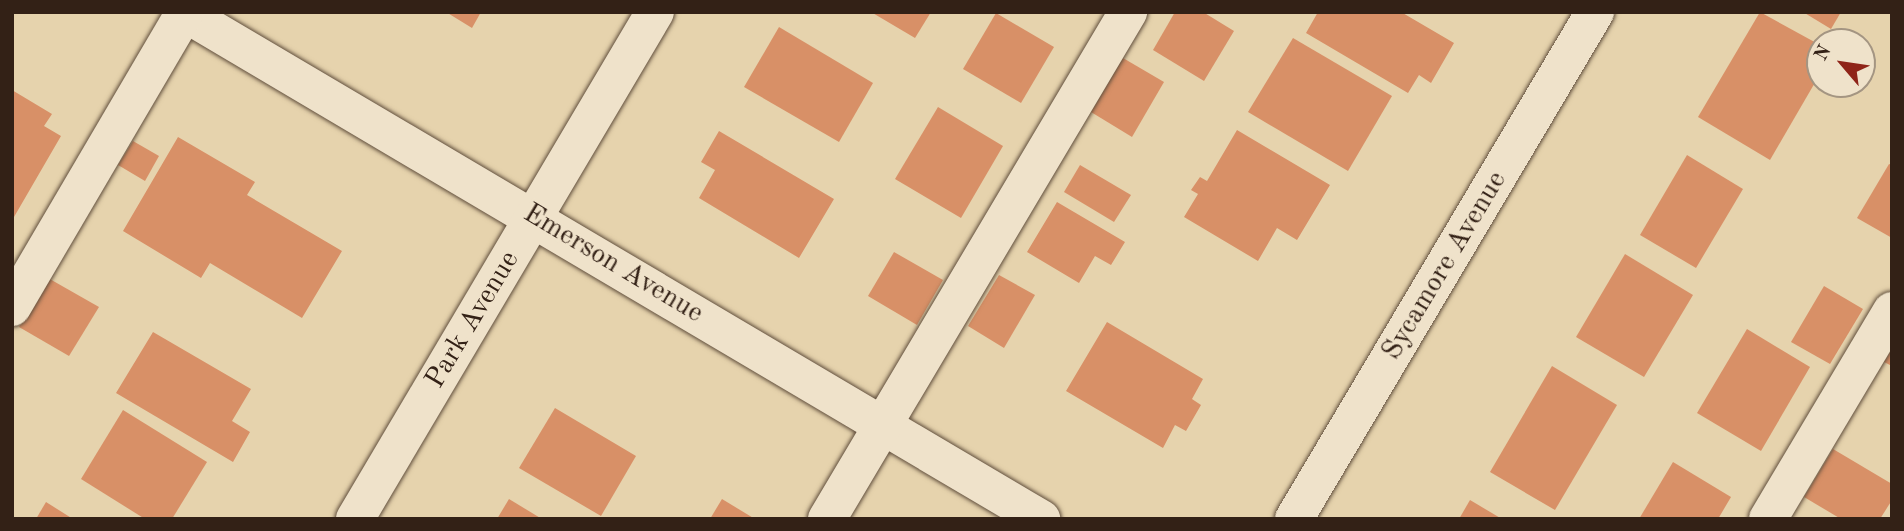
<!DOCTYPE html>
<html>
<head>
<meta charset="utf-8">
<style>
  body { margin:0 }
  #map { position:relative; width:1904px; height:531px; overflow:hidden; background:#e6d3ad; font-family:"Old Standard TT",serif }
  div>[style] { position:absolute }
  .building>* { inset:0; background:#d89067 }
  .roads { filter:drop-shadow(0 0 2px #604e3c) drop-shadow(0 0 2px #604e3c) }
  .minor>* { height:38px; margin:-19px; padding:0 19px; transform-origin:19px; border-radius:19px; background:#efe2ca }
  span { translate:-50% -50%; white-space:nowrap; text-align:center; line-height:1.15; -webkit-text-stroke:5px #efe2ca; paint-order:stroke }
  .street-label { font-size:28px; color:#332116 }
  .frame { position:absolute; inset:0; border:14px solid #332116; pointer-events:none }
  .north { position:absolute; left:1806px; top:28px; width:70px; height:70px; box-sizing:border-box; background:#efe2ca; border:2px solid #a49582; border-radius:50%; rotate:299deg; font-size:19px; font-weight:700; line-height:28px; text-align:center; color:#332116 }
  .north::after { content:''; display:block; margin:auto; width:24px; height:32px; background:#8f2418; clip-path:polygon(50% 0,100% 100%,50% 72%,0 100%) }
</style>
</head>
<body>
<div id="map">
  <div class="building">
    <div style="clip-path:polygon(446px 12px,481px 12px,472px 28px)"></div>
    <div style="clip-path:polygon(871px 12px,931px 12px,915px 38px)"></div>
    <div style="clip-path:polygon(1175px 12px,1203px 12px,1234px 31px,1204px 81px,1153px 50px)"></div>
    <div style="clip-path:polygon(1318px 12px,1401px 12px,1454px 43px,1431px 83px,1419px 75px,1408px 93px,1306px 33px)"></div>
    <div style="clip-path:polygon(1760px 12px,1820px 45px,1820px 74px,1770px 160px,1698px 117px)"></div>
    <div style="clip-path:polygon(1803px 12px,1841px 12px,1831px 29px)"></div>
    <div style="clip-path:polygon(996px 13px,1054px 47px,1021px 103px,963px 69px)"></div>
    <div style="clip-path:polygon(779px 27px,873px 83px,839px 142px,744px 87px)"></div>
    <div style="clip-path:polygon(1293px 38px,1392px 96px,1348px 171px,1248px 112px)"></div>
    <div style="clip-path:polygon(1123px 58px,1164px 82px,1132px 137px,1091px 112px)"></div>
    <div style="clip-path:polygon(12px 90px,52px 114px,44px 126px,61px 136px,14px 217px)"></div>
    <div style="clip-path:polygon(938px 107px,1003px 146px,961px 218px,895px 179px)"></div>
    <div style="clip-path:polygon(1237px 130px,1330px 185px,1297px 240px,1277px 228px,1258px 261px,1184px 217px,1198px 194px,1191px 190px,1200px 177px,1207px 181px)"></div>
    <div style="clip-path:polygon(719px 131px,834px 199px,799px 258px,699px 198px,715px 170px,701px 162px)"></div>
    <div style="clip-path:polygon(178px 137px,255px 182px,247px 195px,342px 251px,302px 318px,210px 263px,201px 278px,123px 231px)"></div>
    <div style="clip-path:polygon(133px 141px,159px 156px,145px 181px,118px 165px)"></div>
    <div style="clip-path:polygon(1687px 155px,1743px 189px,1696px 268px,1640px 235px)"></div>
    <div style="clip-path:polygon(1889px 164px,1892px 165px,1892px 238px,1857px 218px)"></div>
    <div style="clip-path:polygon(1080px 165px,1131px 195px,1114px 222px,1064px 192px)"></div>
    <div style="clip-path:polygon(1057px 202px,1125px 242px,1111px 265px,1095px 256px,1079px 283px,1027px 252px)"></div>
    <div style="clip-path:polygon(894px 252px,943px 280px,917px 325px,868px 296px)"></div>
    <div style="clip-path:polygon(1625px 254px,1693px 295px,1644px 377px,1576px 337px)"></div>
    <div style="clip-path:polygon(999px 275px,1035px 295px,1004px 348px,968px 326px)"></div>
    <div style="clip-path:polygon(48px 278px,99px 307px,69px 356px,19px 327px)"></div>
    <div style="clip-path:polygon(1824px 286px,1863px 309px,1830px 364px,1791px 342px)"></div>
    <div style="clip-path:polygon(1107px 322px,1203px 379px,1192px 399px,1201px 405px,1186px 431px,1175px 425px,1163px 448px,1066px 391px)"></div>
    <div style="clip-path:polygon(1747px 329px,1810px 367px,1761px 451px,1697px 413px)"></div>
    <div style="clip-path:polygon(153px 332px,251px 389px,232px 421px,250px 432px,233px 462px,116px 393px)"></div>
    <div style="clip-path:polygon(1892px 349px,1892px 366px,1884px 362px)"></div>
    <div style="clip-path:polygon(1552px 366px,1617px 405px,1555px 510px,1490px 472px)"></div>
    <div style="clip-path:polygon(555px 408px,636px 456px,601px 516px,519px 468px)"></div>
    <div style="clip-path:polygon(123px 410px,207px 462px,172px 519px,145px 519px,81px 479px)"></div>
    <div style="clip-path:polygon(1833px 449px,1892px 484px,1892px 500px,1880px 519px,1841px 519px,1804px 497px)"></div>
    <div style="clip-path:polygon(1673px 462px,1731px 497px,1718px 519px,1639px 519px)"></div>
    <div style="clip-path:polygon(509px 499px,542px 519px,497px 519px)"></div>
    <div style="clip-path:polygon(722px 499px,755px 519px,710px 519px)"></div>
    <div style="clip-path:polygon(1470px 500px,1502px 519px,1459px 519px)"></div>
    <div style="clip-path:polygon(46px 502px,73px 519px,36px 519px)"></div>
  </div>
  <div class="roads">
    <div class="minor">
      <div style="left:183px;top:12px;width:997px;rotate:30.58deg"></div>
      <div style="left:12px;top:307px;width:342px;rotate:-59.6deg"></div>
      <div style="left:355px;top:519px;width:589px;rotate:-59.39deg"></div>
      <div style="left:827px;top:519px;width:590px;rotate:-59.3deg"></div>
      <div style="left:1294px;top:519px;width:590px;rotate:-59.3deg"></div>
      <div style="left:1768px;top:519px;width:242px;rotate:-59.2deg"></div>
    </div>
  </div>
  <div class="street-label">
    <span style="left:613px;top:264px;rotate:31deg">Emerson Avenue</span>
    <span style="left:1445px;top:266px;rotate:-59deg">Sycamore Avenue</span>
    <span style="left:473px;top:320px;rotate:-59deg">Park Avenue</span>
  </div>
  <div class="frame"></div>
  <div class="north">N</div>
</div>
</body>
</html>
